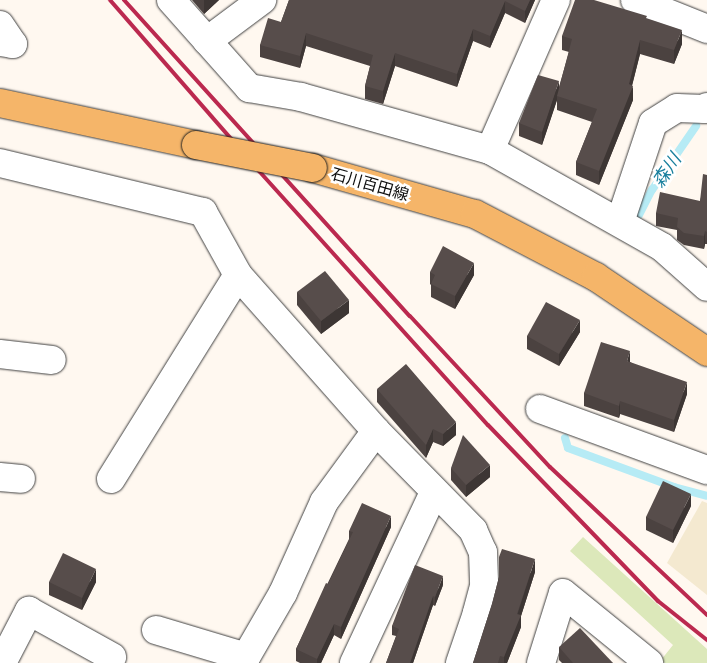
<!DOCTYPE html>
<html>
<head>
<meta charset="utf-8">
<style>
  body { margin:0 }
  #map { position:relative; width:707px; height:663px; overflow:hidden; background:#fff8f0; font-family:"Noto Serif","Noto Sans JP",serif }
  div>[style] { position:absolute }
  .farmland>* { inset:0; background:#f4e9d0 }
  .green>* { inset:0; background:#dce8ba }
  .stream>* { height:8px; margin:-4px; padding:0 4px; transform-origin:4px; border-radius:4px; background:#b6ebf5 }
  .roads { filter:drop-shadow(0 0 1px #414141) drop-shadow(0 0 1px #414141) }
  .minor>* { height:28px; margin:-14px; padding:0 14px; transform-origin:14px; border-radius:14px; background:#fff }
  .major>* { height:28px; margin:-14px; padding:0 14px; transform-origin:14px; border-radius:14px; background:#f5b569 }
  .rail>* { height:4px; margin:-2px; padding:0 2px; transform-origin:2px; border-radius:2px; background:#bb294f }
  .bridges { filter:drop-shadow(0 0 1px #1f1f1f) drop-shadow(0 0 1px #1f1f1f) }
  .major-bridge>* { height:28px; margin:-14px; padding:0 14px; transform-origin:14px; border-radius:14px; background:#f5b569 }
  .wall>* { inset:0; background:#4b4240 }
  .shaded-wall>* { inset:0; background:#3d3634 }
  .building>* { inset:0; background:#574d4b }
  span { translate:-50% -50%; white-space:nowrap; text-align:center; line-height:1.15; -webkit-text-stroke:5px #fff; paint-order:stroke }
  .street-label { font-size:16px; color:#0e0e0e }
  .water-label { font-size:18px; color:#1a809e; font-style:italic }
</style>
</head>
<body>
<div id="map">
  <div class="farmland">
    <div style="clip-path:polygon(702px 501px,707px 503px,707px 595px,667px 563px)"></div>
  </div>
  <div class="green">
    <div style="clip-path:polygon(583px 537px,707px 649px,707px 663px,665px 663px,661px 660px,673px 645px,570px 551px)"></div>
  </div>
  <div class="stream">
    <div style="left:639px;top:215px;width:28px;rotate:-63deg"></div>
    <div style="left:652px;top:190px;width:78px;rotate:-55.5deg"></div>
    <div style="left:565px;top:438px;width:10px;rotate:73deg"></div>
    <div style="left:568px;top:448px;width:113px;rotate:20.2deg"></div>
    <div style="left:674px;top:487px;width:34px;rotate:15deg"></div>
  </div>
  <div class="roads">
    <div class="minor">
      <div style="left:171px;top:0;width:118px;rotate:48.4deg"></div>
      <div style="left:249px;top:88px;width:53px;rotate:9.8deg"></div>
      <div style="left:301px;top:97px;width:196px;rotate:15.7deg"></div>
      <div style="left:490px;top:150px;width:164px;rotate:-66.3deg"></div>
      <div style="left:635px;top:0;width:78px;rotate:21.9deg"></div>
      <div style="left:0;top:25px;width:23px;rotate:56deg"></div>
      <div style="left:13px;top:44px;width:13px;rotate:-171deg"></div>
      <div style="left:207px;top:41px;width:69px;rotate:-36.7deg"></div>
      <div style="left:490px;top:150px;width:197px;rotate:29.4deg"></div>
      <div style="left:662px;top:247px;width:60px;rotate:41.6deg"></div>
      <div style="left:0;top:163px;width:209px;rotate:13.6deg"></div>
      <div style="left:203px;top:212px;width:72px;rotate:60.9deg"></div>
      <div style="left:238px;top:275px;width:208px;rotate:48.5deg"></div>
      <div style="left:376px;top:431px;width:139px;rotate:45.6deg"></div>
      <div style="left:473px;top:530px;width:24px;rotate:66deg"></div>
      <div style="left:483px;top:552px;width:34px;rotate:88deg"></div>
      <div style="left:484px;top:586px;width:28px;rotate:105deg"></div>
      <div style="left:477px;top:613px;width:53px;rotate:108.8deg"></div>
      <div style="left:620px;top:222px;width:104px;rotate:-71.6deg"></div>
      <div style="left:653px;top:123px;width:28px;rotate:-32deg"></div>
      <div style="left:677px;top:108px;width:28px;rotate:2deg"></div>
      <div style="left:705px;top:109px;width:3px;rotate:-45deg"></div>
      <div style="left:0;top:354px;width:52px;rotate:6.6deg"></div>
      <div style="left:540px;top:409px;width:178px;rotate:20.1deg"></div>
      <div style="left:0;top:477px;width:21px;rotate:5deg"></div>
      <div style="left:111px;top:479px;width:240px;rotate:-58.1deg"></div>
      <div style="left:156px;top:630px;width:94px;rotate:16.7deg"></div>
      <div style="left:246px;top:657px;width:74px;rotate:-60deg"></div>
      <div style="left:283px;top:593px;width:100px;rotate:-65.7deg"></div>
      <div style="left:324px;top:502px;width:88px;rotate:-53.8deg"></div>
      <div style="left:2px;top:663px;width:59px;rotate:-62.6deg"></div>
      <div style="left:29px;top:611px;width:95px;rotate:29deg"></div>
      <div style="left:354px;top:663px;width:189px;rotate:-64.9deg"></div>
      <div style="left:541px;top:663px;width:73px;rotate:-72.6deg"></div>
      <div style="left:563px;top:593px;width:111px;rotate:39.1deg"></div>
    </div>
    <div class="major">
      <div style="left:0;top:103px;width:200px;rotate:12.1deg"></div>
      <div style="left:313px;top:168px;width:168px;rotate:15.9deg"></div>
      <div style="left:475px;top:214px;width:136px;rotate:27.5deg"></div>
      <div style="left:596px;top:277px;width:134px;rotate:34deg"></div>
    </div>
  </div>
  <div class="rail">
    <div style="left:110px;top:0;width:227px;rotate:48.9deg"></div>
    <div style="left:259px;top:171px;width:342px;rotate:48deg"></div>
    <div style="left:488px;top:425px;width:245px;rotate:46deg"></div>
    <div style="left:658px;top:601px;width:63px;rotate:38.5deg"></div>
    <div style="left:124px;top:0;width:426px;rotate:47.9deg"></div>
    <div style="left:410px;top:316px;width:206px;rotate:47.2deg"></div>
    <div style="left:550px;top:467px;width:216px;rotate:43.3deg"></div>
  </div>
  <div class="bridges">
    <div class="major-bridge">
      <div style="left:196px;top:145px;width:119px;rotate:11.1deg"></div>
    </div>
  </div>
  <div class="wall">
    <div style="clip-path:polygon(192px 0,219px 0,204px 14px)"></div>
    <div style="clip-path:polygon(289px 0,535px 0,525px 23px,505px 13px,490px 48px,473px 41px,457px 87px,395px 66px,383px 104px,365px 99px,365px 86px,370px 66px,306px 46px,300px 68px,260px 57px,260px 45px,281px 22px)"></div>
    <div style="clip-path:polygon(647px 19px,682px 44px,674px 64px,640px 54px,632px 85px,633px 100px,599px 185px,576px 175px,576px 162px,592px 122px,557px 110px,557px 100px,542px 145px,519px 136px,519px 123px,559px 87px,569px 52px,562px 50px,562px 36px)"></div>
    <div style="clip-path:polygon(707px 175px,707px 244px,705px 244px,704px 249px,684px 245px,677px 240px,677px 230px,656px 226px,656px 213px,700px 201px)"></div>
    <div style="clip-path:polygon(430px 272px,474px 275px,455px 309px,431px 297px,431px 285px,430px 284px)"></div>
    <div style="clip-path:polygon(297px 292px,349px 313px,321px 334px,297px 305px)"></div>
    <div style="clip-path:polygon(580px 332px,559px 366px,527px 349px,527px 336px)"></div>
    <div style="clip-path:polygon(630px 362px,687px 394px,674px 432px,620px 414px,619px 418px,584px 406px,584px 393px)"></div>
    <div style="clip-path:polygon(377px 389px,456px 435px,443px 446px,433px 442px,426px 458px,377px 402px)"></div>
    <div style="clip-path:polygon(451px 468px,490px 477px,466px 497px,451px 480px)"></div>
    <div style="clip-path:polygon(691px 506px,673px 543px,646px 530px,646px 517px)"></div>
    <div style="clip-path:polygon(391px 527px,341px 639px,334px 635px,321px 663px,300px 663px,296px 661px,296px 649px,349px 539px,349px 531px)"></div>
    <div style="clip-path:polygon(535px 572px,521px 616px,521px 627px,507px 663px,473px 663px,492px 604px,499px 577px)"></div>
    <div style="clip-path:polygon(49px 582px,96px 582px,82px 610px,49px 595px)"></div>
    <div style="clip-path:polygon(443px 585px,435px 606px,433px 605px,413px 663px,386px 663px,396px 636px,392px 635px,392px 626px)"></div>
    <div style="clip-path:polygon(559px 647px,613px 663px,562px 663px,559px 660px)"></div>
  </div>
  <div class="shaded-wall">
    <div style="clip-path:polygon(204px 0,219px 0,204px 14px)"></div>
    <div style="clip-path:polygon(530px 0,535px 0,525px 23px,525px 11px)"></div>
    <div style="clip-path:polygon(505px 1px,505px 13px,490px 48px,490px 36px)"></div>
    <div style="clip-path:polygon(473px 29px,473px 41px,457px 87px,457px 74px)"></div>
    <div style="clip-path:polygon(682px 30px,682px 44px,674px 64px,674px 50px)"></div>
    <div style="clip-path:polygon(306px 33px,306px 46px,300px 68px,300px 56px)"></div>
    <div style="clip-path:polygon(640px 40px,640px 54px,630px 94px,633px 86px,633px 100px,599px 185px,599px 171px,629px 84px)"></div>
    <div style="clip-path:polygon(395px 53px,395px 66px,383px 104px,383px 91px)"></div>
    <div style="clip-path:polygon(559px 81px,559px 94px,557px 96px,557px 100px,542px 145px,542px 132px)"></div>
    <div style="clip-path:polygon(705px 231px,705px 244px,704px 249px,704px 236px)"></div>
    <div style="clip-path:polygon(474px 263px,474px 275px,455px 309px,455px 296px)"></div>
    <div style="clip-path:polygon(349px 300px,349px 313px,321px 334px,321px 321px)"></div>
    <div style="clip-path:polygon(580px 320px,580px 332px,559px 366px,559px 354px)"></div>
    <div style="clip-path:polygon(630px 351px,630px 364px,627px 361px)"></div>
    <div style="clip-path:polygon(687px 382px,687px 394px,674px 432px,674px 420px)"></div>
    <div style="clip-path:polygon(620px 401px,620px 414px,619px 418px,619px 406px)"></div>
    <div style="clip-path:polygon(456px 422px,456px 435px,443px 446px,443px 434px)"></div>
    <div style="clip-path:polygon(433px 429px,433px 442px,426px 458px,426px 445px)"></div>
    <div style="clip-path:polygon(490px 465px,490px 477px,466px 497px,466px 485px)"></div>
    <div style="clip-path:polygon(691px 494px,691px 506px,673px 543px,673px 530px)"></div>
    <div style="clip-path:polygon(391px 516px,391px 527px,341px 639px,341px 627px)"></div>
    <div style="clip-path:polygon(535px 559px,535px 572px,521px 616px,521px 627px,507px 663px,504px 663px,504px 657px)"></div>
    <div style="clip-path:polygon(96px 569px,96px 582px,82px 610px,82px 598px)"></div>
    <div style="clip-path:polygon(443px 576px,443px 585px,435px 606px,435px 597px)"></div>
    <div style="clip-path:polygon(433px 596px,433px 605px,413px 663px,410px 663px)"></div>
    <div style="clip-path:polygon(334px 624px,334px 635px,321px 663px,317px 663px,317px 659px)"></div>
  </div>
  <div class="building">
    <div style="clip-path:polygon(289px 0,530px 0,525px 11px,505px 1px,490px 36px,473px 29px,457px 74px,395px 53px,383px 91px,365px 86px,373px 55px,306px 33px,300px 56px,260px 45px,268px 18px,281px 22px)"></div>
    <div style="clip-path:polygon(575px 0,594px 0,647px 16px,646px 18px,682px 30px,674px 50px,640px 40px,629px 84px,633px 86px,599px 171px,576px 162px,597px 109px,557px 96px,572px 39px,562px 36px)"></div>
    <div style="clip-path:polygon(538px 75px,559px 81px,542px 132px,519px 123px)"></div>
    <div style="clip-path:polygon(703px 174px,707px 175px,707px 232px,705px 231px,704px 236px,684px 233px,677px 227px,678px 218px,656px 213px,660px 192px,700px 201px)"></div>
    <div style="clip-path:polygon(443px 246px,474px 263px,455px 296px,431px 284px,435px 275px,430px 272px)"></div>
    <div style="clip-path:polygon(325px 271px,349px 300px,321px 321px,297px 292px)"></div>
    <div style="clip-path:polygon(546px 302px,580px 320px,559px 354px,527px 336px)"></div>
    <div style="clip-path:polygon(601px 342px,630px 351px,627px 361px,687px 382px,674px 420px,620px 401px,619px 406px,584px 393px)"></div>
    <div style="clip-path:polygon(406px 364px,456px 422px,443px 434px,433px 429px,426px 445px,377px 389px)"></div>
    <div style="clip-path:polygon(463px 435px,490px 465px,466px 485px,451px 468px)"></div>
    <div style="clip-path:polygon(663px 481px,691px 494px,673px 530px,646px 517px)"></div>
    <div style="clip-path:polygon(362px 503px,391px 516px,341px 627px,334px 624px,317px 659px,296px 649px,326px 583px,328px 584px,353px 532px,349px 531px)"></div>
    <div style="clip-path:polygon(502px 549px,535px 559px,517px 614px,521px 615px,504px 657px,500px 656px,498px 663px,473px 663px,492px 604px,499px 577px,499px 557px)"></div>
    <div style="clip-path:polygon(63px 553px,96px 569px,82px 598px,49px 582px)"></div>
    <div style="clip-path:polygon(415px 565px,443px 576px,435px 597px,433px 596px,410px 663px,386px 663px,399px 629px,392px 626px)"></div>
    <div style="clip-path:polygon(580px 628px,613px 663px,573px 663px,559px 647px)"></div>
  </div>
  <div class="street-label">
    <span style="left:370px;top:184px;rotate:16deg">石川百田線</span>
  </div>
  <div class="water-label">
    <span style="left:666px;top:170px;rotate:-56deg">森川</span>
  </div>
</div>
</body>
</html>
